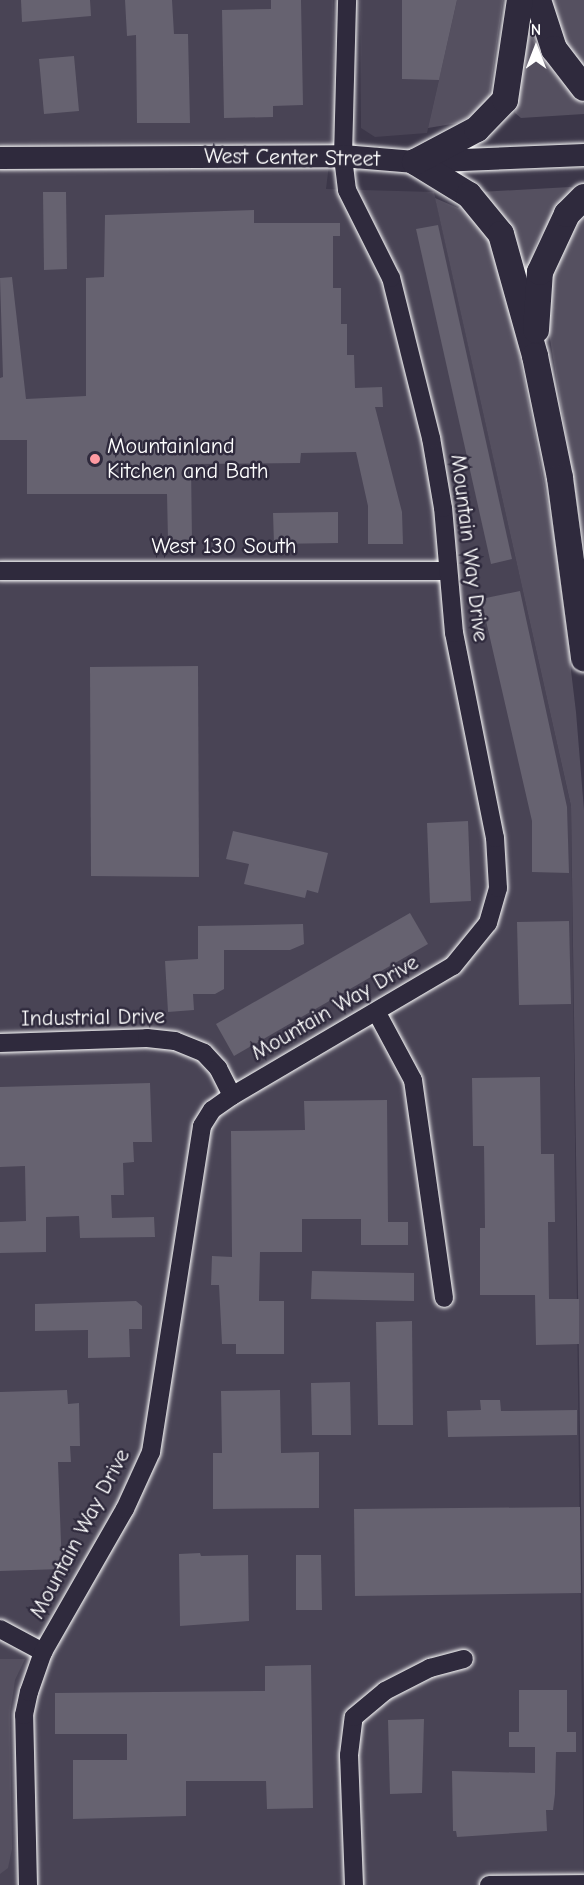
<!DOCTYPE html>
<html>
<head>
<meta charset="utf-8">
<style>
  body { margin:0 }
  #map { position:relative; width:584px; height:1885px; overflow:hidden; background:#3c3749; font-family:"Comic Neue",sans-serif }
  div>[style] { position:absolute }
  .built>* { inset:0; background:#494455 }
  .green>* { inset:0; background:#555060 }
  .building>* { inset:0; background:#666270 }
  .roads { filter:drop-shadow(0 0 2px #fff) drop-shadow(0 0 2px #fff) }
  .minor>* { height:18px; margin:-9px; padding:0 9px; transform-origin:9px; border-radius:9px; background:#2f2a3d }
  .major>* { height:22px; margin:-11px; padding:0 11px; transform-origin:11px; border-radius:11px; background:#2f2a3d }
  .highway>* { height:26px; margin:-13px; padding:0 13px; transform-origin:13px; border-radius:13px; background:#2f2a3d }
  .dots>* { width:16px; height:16px; translate:-50% -50%; box-sizing:border-box; border:3px solid #2f2a3d; border-radius:50% }
  span { translate:-50% -50%; white-space:nowrap; text-align:center; line-height:1.15; -webkit-text-stroke:5px #2f2a3d; paint-order:stroke }
  .street-label { font-size:22px; color:#fff }
  .poi-label { font-size:22px; color:#fff }
  .left { translate:0 -50%; text-align:left }
  .north { position:absolute; left:506px; top:18px; width:60px; height:60px; -webkit-text-stroke:4px #2f2a3d; paint-order:stroke; rotate:0deg; font-size:16px; font-weight:700; line-height:24px; text-align:center; color:#fff }
  .north::after { content:''; display:block; margin:auto; width:21px; height:27px; background:#fff; clip-path:polygon(50% 0,100% 100%,50% 72%,0 100%) }
</style>
</head>
<body>
<div id="map">
  <div class="built">
    <div style="clip-path:polygon(0 0,333px 0,335px 117px,326px 189px,434px 192px,571px 806px,584px 1885px,0 1885px)"></div>
    <div style="clip-path:polygon(360px 0,457px 0,427px 133px,375px 137px,361px 128px)"></div>
  </div>
  <div class="green">
    <div style="clip-path:polygon(457px 0,503px 0,489px 98px,482px 109px,458px 123px,428px 128px)"></div>
    <div style="clip-path:polygon(549px 0,584px 0,584px 70px,563px 40px)"></div>
    <div style="clip-path:polygon(529px 32px,555px 74px,584px 104px,584px 114px,521px 118px,515px 113px)"></div>
    <div style="clip-path:polygon(570px 187px,574px 188px,537px 241px,525px 281px,479px 192px)"></div>
    <div style="clip-path:polygon(435px 198px,458px 208px,461px 205px,475px 216px,501px 259px,556px 546px,576px 712px,584px 810px,584px 1710px,571px 806px)"></div>
    <div style="clip-path:polygon(584px 214px,584px 545px,547px 321px,549px 281px,565px 240px)"></div>
    <div style="clip-path:polygon(0 1659px,25px 1659px,15px 1680px,10px 1714px,12px 1849px,8px 1868px,0 1874px)"></div>
  </div>
  <div class="building">
    <div style="clip-path:polygon(21px 0,90px 0,91px 16px,22px 22px)"></div>
    <div style="clip-path:polygon(125px 0,172px 0,174px 34px,188px 34px,190px 123px,137px 123px,136px 35px,127px 36px)"></div>
    <div style="clip-path:polygon(271px 0,301px 0,303px 105px,273px 106px,273px 117px,224px 118px,222px 10px,271px 9px)"></div>
    <div style="clip-path:polygon(402px 0,457px 0,439px 80px,402px 79px)"></div>
    <div style="clip-path:polygon(74px 56px,79px 111px,44px 114px,39px 59px)"></div>
    <div style="clip-path:polygon(43px 192px,66px 192px,67px 269px,44px 270px)"></div>
    <div style="clip-path:polygon(254px 210px,254px 223px,340px 223px,340px 236px,333px 236px,333px 288px,341px 288px,341px 324px,347px 324px,347px 355px,354px 355px,355px 388px,382px 387px,383px 407px,375px 407px,402px 512px,403px 544px,368px 544px,368px 506px,356px 452px,301px 453px,300px 463px,191px 464px,192px 541px,168px 540px,167px 494px,27px 494px,27px 440px,0 440px,0 378px,3px 377px,0 278px,12px 277px,26px 399px,86px 396px,86px 278px,104px 277px,105px 215px)"></div>
    <div style="clip-path:polygon(438px 225px,512px 559px,491px 564px,416px 229px)"></div>
    <div style="clip-path:polygon(338px 512px,338px 543px,274px 544px,273px 513px)"></div>
    <div style="clip-path:polygon(520px 591px,567px 807px,569px 873px,532px 872px,532px 821px,481px 599px)"></div>
    <div style="clip-path:polygon(198px 666px,199px 877px,91px 876px,90px 667px)"></div>
    <div style="clip-path:polygon(468px 821px,471px 901px,430px 903px,427px 823px)"></div>
    <div style="clip-path:polygon(233px 831px,328px 853px,318px 893px,307px 890px,305px 898px,244px 884px,249px 864px,226px 859px)"></div>
    <div style="clip-path:polygon(410px 913px,428px 944px,234px 1056px,216px 1024px)"></div>
    <div style="clip-path:polygon(569px 921px,571px 1004px,519px 1005px,517px 922px)"></div>
    <div style="clip-path:polygon(303px 924px,304px 944px,290px 950px,224px 950px,224px 989px,215px 994px,193px 994px,194px 1010px,168px 1012px,165px 961px,198px 959px,198px 926px)"></div>
    <div style="clip-path:polygon(540px 1077px,541px 1154px,554px 1154px,555px 1222px,548px 1222px,549px 1299px,579px 1299px,579px 1344px,536px 1345px,535px 1295px,480px 1295px,480px 1228px,485px 1228px,484px 1146px,473px 1146px,472px 1078px)"></div>
    <div style="clip-path:polygon(150px 1083px,152px 1142px,133px 1142px,134px 1162px,123px 1163px,124px 1195px,111px 1195px,112px 1218px,154px 1217px,155px 1237px,80px 1238px,79px 1216px,46px 1217px,46px 1252px,0 1253px,0 1222px,26px 1221px,25px 1166px,0 1167px,0 1087px)"></div>
    <div style="clip-path:polygon(387px 1100px,388px 1222px,408px 1222px,408px 1245px,361px 1245px,361px 1219px,302px 1219px,302px 1252px,260px 1252px,259px 1301px,284px 1301px,284px 1354px,236px 1354px,236px 1344px,222px 1344px,219px 1285px,211px 1285px,212px 1256px,232px 1257px,231px 1131px,305px 1130px,304px 1101px)"></div>
    <div style="clip-path:polygon(312px 1271px,414px 1273px,414px 1301px,311px 1299px)"></div>
    <div style="clip-path:polygon(136px 1301px,142px 1306px,142px 1329px,129px 1329px,130px 1357px,88px 1358px,88px 1330px,35px 1331px,35px 1304px)"></div>
    <div style="clip-path:polygon(412px 1321px,413px 1425px,378px 1425px,376px 1322px)"></div>
    <div style="clip-path:polygon(350px 1382px,351px 1435px,312px 1435px,311px 1383px)"></div>
    <div style="clip-path:polygon(67px 1390px,68px 1404px,79px 1403px,80px 1446px,70px 1446px,71px 1462px,58px 1462px,62px 1569px,0 1571px,0 1392px)"></div>
    <div style="clip-path:polygon(280px 1390px,281px 1453px,319px 1452px,319px 1508px,213px 1509px,213px 1453px,222px 1453px,221px 1391px)"></div>
    <div style="clip-path:polygon(480px 1400px,500px 1400px,501px 1411px,577px 1410px,577px 1435px,448px 1437px,447px 1411px,481px 1410px)"></div>
    <div style="clip-path:polygon(580px 1507px,581px 1593px,355px 1596px,354px 1509px)"></div>
    <div style="clip-path:polygon(200px 1553px,201px 1556px,248px 1555px,249px 1621px,180px 1626px,179px 1554px)"></div>
    <div style="clip-path:polygon(296px 1555px,321px 1555px,322px 1610px,296px 1610px)"></div>
    <div style="clip-path:polygon(311px 1665px,313px 1808px,267px 1809px,266px 1781px,186px 1781px,186px 1816px,73px 1819px,73px 1760px,127px 1760px,127px 1734px,55px 1734px,55px 1693px,265px 1691px,265px 1666px)"></div>
    <div style="clip-path:polygon(519px 1690px,567px 1690px,567px 1732px,576px 1732px,576px 1752px,556px 1752px,555px 1794px,553px 1810px,546px 1810px,547px 1831px,457px 1837px,456px 1831px,453px 1831px,452px 1771px,535px 1773px,535px 1747px,509px 1747px,509px 1732px,519px 1732px)"></div>
    <div style="clip-path:polygon(424px 1719px,422px 1793px,390px 1794px,388px 1720px)"></div>
  </div>
  <div class="roads">
    <div class="minor">
      <div style="left:0;top:571px;width:448px"></div>
      <div style="left:377px;top:1013px;width:76px;rotate:61.8deg"></div>
      <div style="left:413px;top:1080px;width:220px;rotate:81.9deg"></div>
      <div style="left:0;top:1043px;width:147px;rotate:-1.9deg"></div>
      <div style="left:147px;top:1038px;width:28px;rotate:6deg"></div>
      <div style="left:175px;top:1041px;width:31px;rotate:22deg"></div>
      <div style="left:204px;top:1053px;width:21px;rotate:47deg"></div>
      <div style="left:218px;top:1068px;width:31px;rotate:63deg"></div>
      <div style="left:0;top:1629px;width:49px;rotate:28.1deg"></div>
      <div style="left:28px;top:1885px;width:170px;rotate:-91.3deg"></div>
      <div style="left:24px;top:1715px;width:24px;rotate:-78deg"></div>
      <div style="left:29px;top:1692px;width:42px;rotate:-70.7deg"></div>
      <div style="left:43px;top:1652px;width:165px;rotate:-60.2deg"></div>
      <div style="left:125px;top:1509px;width:63px;rotate:-65.5deg"></div>
      <div style="left:151px;top:1452px;width:330px;rotate:-81.1deg"></div>
      <div style="left:202px;top:1126px;width:19px;rotate:-58deg"></div>
      <div style="left:212px;top:1110px;width:24px;rotate:-35deg"></div>
      <div style="left:232px;top:1096px;width:256px;rotate:-30.5deg"></div>
      <div style="left:453px;top:966px;width:55px;rotate:-50.9deg"></div>
      <div style="left:488px;top:923px;width:36px;rotate:-74deg"></div>
      <div style="left:498px;top:888px;width:50px;rotate:-93.4deg"></div>
      <div style="left:495px;top:838px;width:209px;rotate:-101.3deg"></div>
      <div style="left:454px;top:633px;width:125px;rotate:-95deg"></div>
      <div style="left:443px;top:508px;width:71px;rotate:-99.7deg"></div>
      <div style="left:431px;top:438px;width:165px;rotate:-104deg"></div>
      <div style="left:391px;top:278px;width:98px;rotate:-116.6deg"></div>
      <div style="left:347px;top:190px;width:34px;rotate:-97deg"></div>
      <div style="left:343px;top:156px;width:156px;rotate:-88.5deg"></div>
      <div style="left:354px;top:1885px;width:130px;rotate:-92.2deg"></div>
      <div style="left:349px;top:1755px;width:38px;rotate:-83deg"></div>
      <div style="left:354px;top:1717px;width:40px;rotate:-40deg"></div>
      <div style="left:385px;top:1691px;width:51px;rotate:-27.1deg"></div>
      <div style="left:430px;top:1668px;width:35px;rotate:-15deg"></div>
      <div style="left:489px;top:1885px;width:95px;rotate:-0.6deg"></div>
    </div>
    <div class="major">
      <div style="left:0;top:158px;width:343px;rotate:-0.3deg"></div>
      <div style="left:343px;top:156px;width:72px;rotate:4.8deg"></div>
      <div style="left:415px;top:162px;width:169px;rotate:-2.4deg"></div>
    </div>
    <div class="highway">
      <div style="left:538px;top:0;width:52px;rotate:71.9deg"></div>
      <div style="left:554px;top:49px;width:49px;rotate:52.4deg"></div>
      <div style="left:415px;top:162px;width:63px;rotate:31.4deg"></div>
      <div style="left:469px;top:195px;width:50px;rotate:50.6deg"></div>
      <div style="left:501px;top:234px;width:127px;rotate:74.4deg"></div>
      <div style="left:535px;top:356px;width:125px;rotate:78.4deg"></div>
      <div style="left:560px;top:478px;width:182px;rotate:82.4deg"></div>
      <div style="left:415px;top:162px;width:70px;rotate:-28deg"></div>
      <div style="left:477px;top:129px;width:40px;rotate:-46deg"></div>
      <div style="left:505px;top:100px;width:101px;rotate:-81.5deg"></div>
      <div style="left:536px;top:330px;width:58px;rotate:-86.1deg"></div>
      <div style="left:540px;top:272px;width:64px;rotate:-65deg"></div>
      <div style="left:567px;top:214px;width:24px;rotate:-45deg"></div>
    </div>
  </div>
  <div class="dots">
    <div style="left:95px;top:459px;background:#ff9aa2"></div>
  </div>
  <div class="street-label">
    <span style="left:292px;top:158px;rotate:1deg">West Center Street</span>
    <span style="left:224px;top:547px">West 130 South</span>
    <span style="left:469px;top:548px;rotate:83deg">Mountain Way Drive</span>
    <span style="left:335px;top:1008px;rotate:-30deg">Mountain Way Drive</span>
    <span style="left:93px;top:1018px;rotate:-1deg">Industrial Drive</span>
    <span style="left:80px;top:1534px;rotate:-62deg">Mountain Way Drive</span>
  </div>
  <div class="poi-label">
    <span class="left" style="left:107px;top:459px">Mountainland<br>Kitchen and Bath</span>
  </div>
  <div class="north">N</div>
</div>
</body>
</html>
